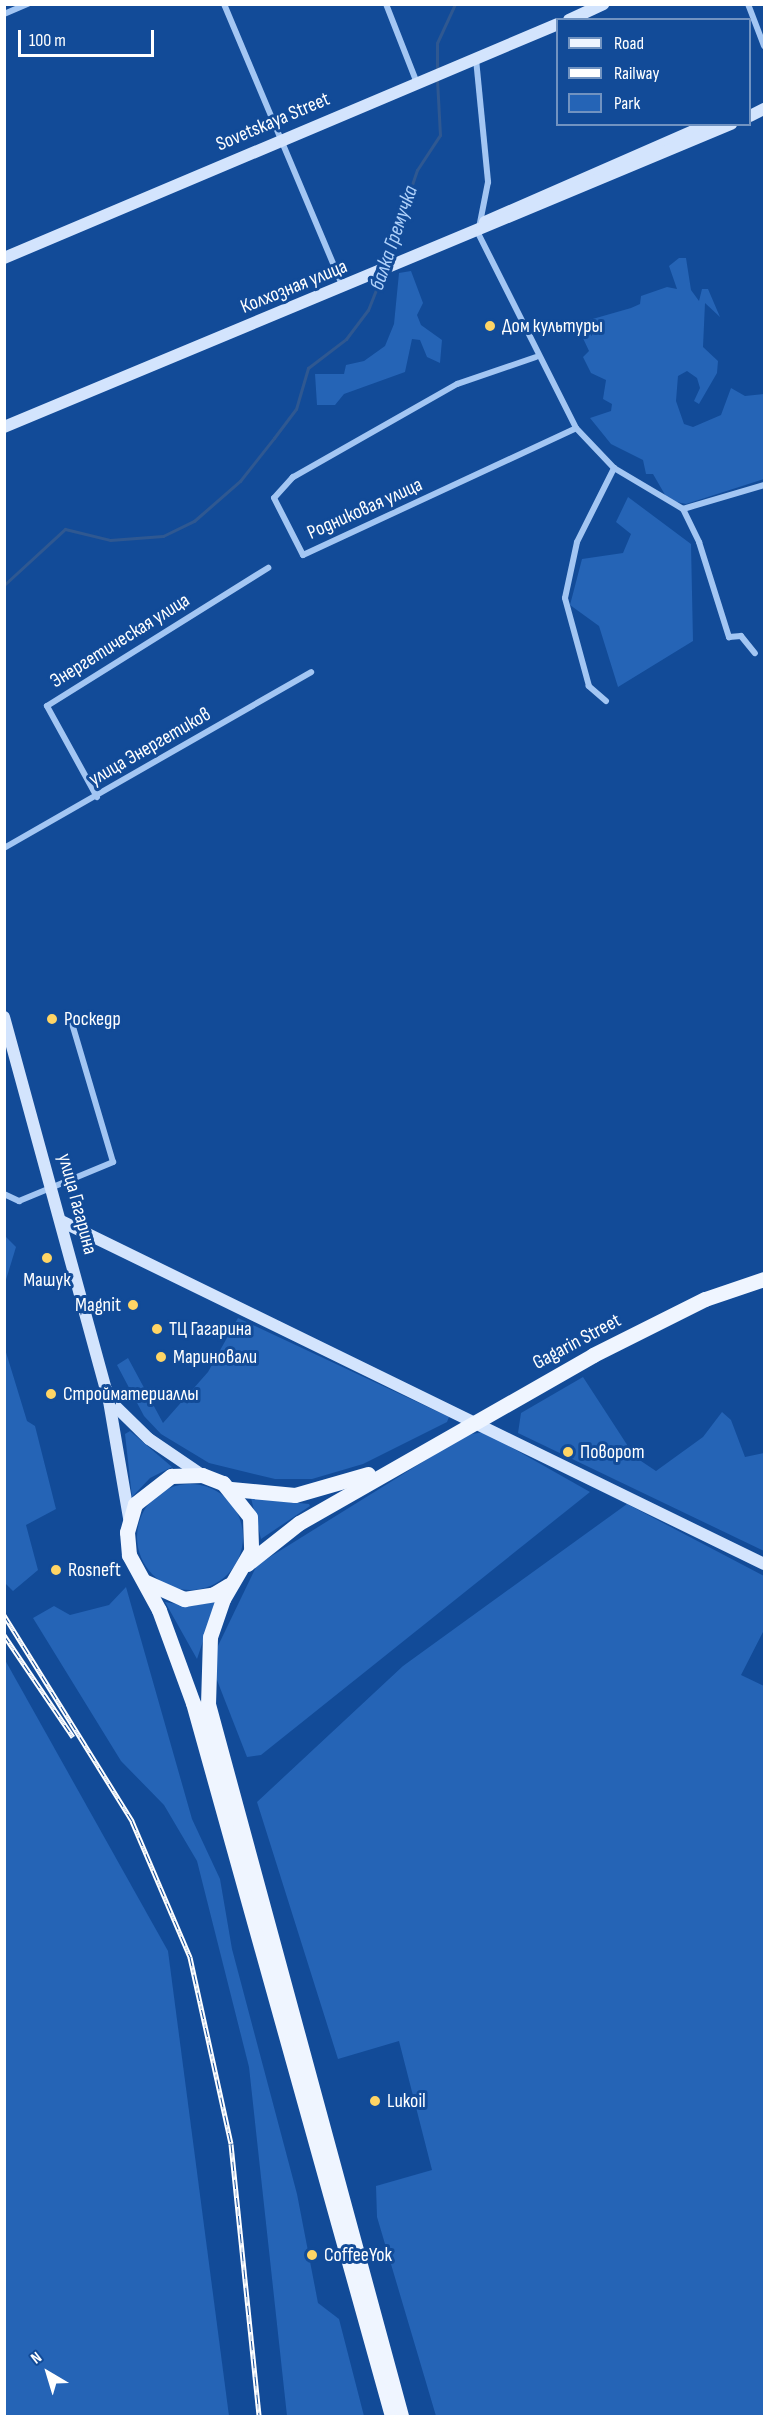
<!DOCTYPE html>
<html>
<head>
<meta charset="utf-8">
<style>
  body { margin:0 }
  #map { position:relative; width:769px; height:2421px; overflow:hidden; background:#124b98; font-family:"Sofia Sans Condensed",sans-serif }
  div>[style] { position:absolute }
  .green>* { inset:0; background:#2564b6 }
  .round { border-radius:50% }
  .stream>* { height:3px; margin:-1.5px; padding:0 1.5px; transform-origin:1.5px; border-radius:1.5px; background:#2f5891 }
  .street>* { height:6px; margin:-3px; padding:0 3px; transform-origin:3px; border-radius:3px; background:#a3c6f3 }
  .secondary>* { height:12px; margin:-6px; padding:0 6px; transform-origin:6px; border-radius:6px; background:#d3e4fd }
  .primary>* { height:15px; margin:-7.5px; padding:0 7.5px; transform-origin:7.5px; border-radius:7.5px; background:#eff5ff }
  .rail>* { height:5px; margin-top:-2.5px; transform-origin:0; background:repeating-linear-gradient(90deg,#124b98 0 9px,#fff 0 18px); box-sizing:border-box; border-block:2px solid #fff }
  .dots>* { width:16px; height:16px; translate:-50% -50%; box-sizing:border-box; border:3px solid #124b98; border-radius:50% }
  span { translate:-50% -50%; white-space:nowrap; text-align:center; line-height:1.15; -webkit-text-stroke:6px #124b98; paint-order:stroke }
  .street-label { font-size:20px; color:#fff }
  .poi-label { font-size:20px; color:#fff }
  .left { translate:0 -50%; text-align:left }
  .right { translate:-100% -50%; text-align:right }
  .water-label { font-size:21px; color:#afd1fa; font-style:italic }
  .frame { position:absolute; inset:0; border:6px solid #fff; pointer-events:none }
  .legend { position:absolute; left:556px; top:18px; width:195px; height:108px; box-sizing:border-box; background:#124b98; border:2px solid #7193c1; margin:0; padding:8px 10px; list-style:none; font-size:18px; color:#fff }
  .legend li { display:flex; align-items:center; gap:12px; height:30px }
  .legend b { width:30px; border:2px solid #7193c1 }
  .north { position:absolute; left:18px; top:2343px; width:60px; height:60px; -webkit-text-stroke:4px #124b98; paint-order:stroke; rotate:322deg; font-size:16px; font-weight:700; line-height:24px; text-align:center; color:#fff }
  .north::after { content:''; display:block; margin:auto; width:21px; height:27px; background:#fff; clip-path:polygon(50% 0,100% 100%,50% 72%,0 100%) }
  .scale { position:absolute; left:18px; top:30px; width:136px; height:27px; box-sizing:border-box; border:3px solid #fff; border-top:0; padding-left:8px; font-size:18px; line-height:21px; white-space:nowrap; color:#fff; -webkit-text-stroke:4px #124b98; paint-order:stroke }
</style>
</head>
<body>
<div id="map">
  <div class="green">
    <div style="clip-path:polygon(679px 258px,686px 258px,691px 290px,699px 301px,702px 289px,708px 289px,720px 317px,705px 303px,703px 347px,718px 361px,717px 373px,699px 404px,694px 401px,700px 388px,697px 378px,687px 371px,678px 376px,676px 401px,684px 424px,693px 427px,721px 415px,731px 388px,745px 396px,764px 394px,764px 479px,686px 504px,668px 500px,653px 474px,646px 474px,643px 460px,611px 444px,590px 418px,611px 411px,612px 404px,603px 399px,606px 380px,591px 373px,583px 357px,589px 351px,581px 334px,589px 320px,631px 308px,640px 304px,641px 296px,667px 287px,677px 289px,669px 266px)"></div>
    <div style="clip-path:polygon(411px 271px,423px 303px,417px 315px,421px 325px,442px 340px,440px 363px,427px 357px,420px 340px,412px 339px,405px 372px,344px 394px,335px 405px,317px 405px,315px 374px,344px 374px,346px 365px,364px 361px,385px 346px,394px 324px,399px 273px)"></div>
    <div style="clip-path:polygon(628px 497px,691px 544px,693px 641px,618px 687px,599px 626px,570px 605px,582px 559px,623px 553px,631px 534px,616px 522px)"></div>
    <div style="clip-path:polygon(5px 1236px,16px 1247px,5px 1283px)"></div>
    <div style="clip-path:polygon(238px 1318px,449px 1417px,447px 1422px,363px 1464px,312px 1479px,275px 1479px,209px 1463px,161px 1434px,144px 1416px,117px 1365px,128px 1358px,163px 1423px,208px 1372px)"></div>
    <div style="clip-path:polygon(5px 1349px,27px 1421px,35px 1426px,56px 1509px,26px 1525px,38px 1570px,13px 1591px,4px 1582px)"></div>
    <div style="clip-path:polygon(583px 1377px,635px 1457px,656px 1471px,703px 1437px,722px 1412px,731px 1420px,745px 1457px,764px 1453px,764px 1551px,518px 1433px,521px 1413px)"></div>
    <div style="clip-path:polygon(130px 1431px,172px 1467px,150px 1478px,132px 1497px,125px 1434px)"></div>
    <div style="clip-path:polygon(484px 1432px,590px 1492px,261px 1755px,247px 1757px,215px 1675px,216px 1650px,257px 1565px,466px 1435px)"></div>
    <div class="round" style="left:137px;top:1484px;width:106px;height:106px"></div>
    <div style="clip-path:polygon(251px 1498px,309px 1504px,310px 1506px,261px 1539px)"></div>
    <div style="clip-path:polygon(627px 1504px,764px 1576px,764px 1630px,741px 1675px,764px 1686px,764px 2416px,436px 2416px,377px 2217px,376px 2186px,432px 2170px,399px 2041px,338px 2059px,257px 1802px,403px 1666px)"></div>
    <div style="clip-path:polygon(126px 1587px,192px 1819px,220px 1879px,232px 1949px,297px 2194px,318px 2303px,339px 2319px,364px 2416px,287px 2416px,249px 2067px,197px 1861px,164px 1805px,121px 1761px,33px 1618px,54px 1606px,70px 1615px,109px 1605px)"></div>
    <div style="clip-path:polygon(165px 1602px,189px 1606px,216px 1602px,197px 1659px)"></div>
    <div style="clip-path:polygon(5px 1660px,168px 1951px,229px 2416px,5px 2416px)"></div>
  </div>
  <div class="stream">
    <div style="left:437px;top:71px;width:28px;rotate:-90deg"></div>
    <div style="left:437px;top:43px;width:43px;rotate:-65.2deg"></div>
    <div style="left:386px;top:262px;width:97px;rotate:-71.4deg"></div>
    <div style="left:417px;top:170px;width:42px;rotate:-56.7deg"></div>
    <div style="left:440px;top:135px;width:55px;rotate:-93.1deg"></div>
    <div style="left:4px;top:585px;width:83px;rotate:-42.6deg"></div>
    <div style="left:65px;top:529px;width:46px;rotate:13.7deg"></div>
    <div style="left:110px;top:540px;width:53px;rotate:-4.3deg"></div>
    <div style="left:163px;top:536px;width:34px;rotate:-26deg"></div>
    <div style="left:194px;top:521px;width:61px;rotate:-41deg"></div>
    <div style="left:240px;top:481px;width:55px;rotate:-51.7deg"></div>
    <div style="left:274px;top:438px;width:36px;rotate:-53deg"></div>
    <div style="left:296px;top:409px;width:43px;rotate:-73.7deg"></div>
    <div style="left:308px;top:368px;width:48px;rotate:-37.3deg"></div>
    <div style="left:346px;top:339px;width:36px;rotate:-53deg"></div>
    <div style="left:368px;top:310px;width:41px;rotate:-68.5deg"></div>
  </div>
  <div class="street">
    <div style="left:224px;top:4px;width:307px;rotate:67.2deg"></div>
    <div style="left:386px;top:4px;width:85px;rotate:68.6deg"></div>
    <div style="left:748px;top:4px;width:45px;rotate:69.1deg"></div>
    <div style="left:4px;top:14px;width:26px;rotate:-23deg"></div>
    <div style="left:476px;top:59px;width:124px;rotate:84.4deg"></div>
    <div style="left:488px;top:182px;width:52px;rotate:101.1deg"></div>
    <div style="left:478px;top:233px;width:218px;rotate:63.3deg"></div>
    <div style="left:576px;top:428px;width:55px;rotate:46.5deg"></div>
    <div style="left:614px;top:468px;width:80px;rotate:30.7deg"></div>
    <div style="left:683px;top:509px;width:37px;rotate:64deg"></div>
    <div style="left:699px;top:542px;width:100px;rotate:72.5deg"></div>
    <div style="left:729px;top:637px;width:12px;rotate:-5deg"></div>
    <div style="left:741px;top:636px;width:22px;rotate:51deg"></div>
    <div style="left:536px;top:357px;width:83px;rotate:161.1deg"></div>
    <div style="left:457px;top:384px;width:189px;rotate:150.4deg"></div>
    <div style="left:293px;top:477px;width:28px;rotate:132deg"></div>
    <div style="left:274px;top:498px;width:64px;rotate:63deg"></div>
    <div style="left:303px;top:555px;width:301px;rotate:-24.9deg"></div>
    <div style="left:683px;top:509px;width:84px;rotate:-16.5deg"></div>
    <div style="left:606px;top:701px;width:23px;rotate:-139deg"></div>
    <div style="left:589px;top:686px;width:91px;rotate:-105.3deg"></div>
    <div style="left:565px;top:598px;width:57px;rotate:-77.9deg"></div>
    <div style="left:577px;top:542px;width:83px;rotate:-63.4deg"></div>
    <div style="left:97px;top:797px;width:104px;rotate:-118.8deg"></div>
    <div style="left:47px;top:706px;width:261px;rotate:-32deg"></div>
    <div style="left:4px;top:848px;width:354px;rotate:-29.8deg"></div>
    <div style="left:4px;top:1194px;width:17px;rotate:25deg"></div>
    <div style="left:19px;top:1201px;width:102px;rotate:-22.5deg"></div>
    <div style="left:113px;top:1162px;width:151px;rotate:-106.5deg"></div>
  </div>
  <div class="secondary">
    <div style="left:569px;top:20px;width:38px;rotate:-25deg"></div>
    <div style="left:750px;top:116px;width:16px;rotate:-27deg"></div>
    <div style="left:485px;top:222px;width:244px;rotate:-23.6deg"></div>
    <div style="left:4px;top:258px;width:601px;rotate:-22.9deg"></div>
    <div style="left:4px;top:427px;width:788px;rotate:-22.63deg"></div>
    <div style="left:4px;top:1017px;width:398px;rotate:74.7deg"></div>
    <div style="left:109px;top:1401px;width:119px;rotate:80.3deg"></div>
    <div style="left:61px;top:1221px;width:782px;rotate:26.01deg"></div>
    <div style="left:110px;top:1401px;width:54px;rotate:44.3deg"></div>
    <div style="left:149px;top:1439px;width:64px;rotate:34.2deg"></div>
  </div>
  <div class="primary">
    <div style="left:231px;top:1489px;width:64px;rotate:5.4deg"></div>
    <div style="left:295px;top:1495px;width:76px;rotate:-16deg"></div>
    <div style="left:247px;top:1564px;width:66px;rotate:-38.3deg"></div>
    <div style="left:299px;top:1523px;width:339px;rotate:-29.7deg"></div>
    <div style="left:593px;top:1355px;width:125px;rotate:-26.6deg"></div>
    <div style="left:705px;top:1299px;width:62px;rotate:-18.7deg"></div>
    <div style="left:146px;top:1582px;width:42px;rotate:24.1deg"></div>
    <div style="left:184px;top:1599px;width:30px;rotate:-9deg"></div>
    <div style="left:214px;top:1594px;width:17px;rotate:-31deg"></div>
    <div style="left:392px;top:2416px;width:740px;rotate:-105.59deg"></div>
    <div style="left:193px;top:1703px;width:99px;rotate:-110.1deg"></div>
    <div style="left:159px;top:1610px;width:63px;rotate:-118.6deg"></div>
    <div style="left:129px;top:1555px;width:23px;rotate:-95deg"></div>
    <div style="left:127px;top:1532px;width:29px;rotate:-74deg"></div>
    <div style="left:135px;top:1504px;width:46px;rotate:-37.9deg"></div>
    <div style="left:171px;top:1476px;width:31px;rotate:-2deg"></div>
    <div style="left:202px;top:1475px;width:22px;rotate:21deg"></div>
    <div style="left:223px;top:1483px;width:43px;rotate:51.5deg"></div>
    <div style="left:250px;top:1517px;width:34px;rotate:88deg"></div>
    <div style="left:251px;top:1551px;width:56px;rotate:120.3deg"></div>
    <div style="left:223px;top:1599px;width:40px;rotate:108.9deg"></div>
    <div style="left:210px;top:1637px;width:67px;rotate:91.7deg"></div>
    <div style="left:208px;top:1704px;width:738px;rotate:74.83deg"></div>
  </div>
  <div class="rail">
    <div style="left:4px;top:1615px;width:243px;rotate:58.1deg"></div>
    <div style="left:132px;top:1821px;width:148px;rotate:66.9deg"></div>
    <div style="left:190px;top:1957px;width:191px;rotate:77.6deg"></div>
    <div style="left:231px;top:2144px;width:273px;rotate:84.1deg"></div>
    <div style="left:4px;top:1635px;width:123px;rotate:55.9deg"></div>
  </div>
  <div class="dots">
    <div style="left:490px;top:326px;background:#ffd565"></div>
    <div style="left:52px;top:1019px;background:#ffd565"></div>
    <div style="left:47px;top:1258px;background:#ffd565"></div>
    <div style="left:133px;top:1305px;background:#ffd565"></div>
    <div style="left:157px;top:1329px;background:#ffd565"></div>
    <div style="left:161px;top:1357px;background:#ffd565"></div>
    <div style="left:51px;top:1394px;background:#ffd565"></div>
    <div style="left:568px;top:1452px;background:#ffd565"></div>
    <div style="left:56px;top:1570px;background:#ffd565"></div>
    <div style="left:375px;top:2101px;background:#ffd565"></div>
    <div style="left:312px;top:2255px;background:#ffd565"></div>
  </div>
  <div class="street-label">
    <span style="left:273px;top:122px;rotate:-23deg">Sovetskaya Street</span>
    <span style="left:294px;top:287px;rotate:-22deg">Колхозная улица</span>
    <span style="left:365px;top:509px;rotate:-24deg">Родниковая улица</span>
    <span style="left:120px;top:641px;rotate:-32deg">Энергетическая улица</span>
    <span style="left:150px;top:747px;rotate:-30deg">улица Энергетиков</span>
    <span style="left:77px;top:1204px;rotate:75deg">улица Гагарина</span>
    <span style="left:577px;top:1342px;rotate:-28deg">Gagarin Street</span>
  </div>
  <div class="poi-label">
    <span class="left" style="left:502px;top:326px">Дом культуры</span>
    <span class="left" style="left:64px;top:1019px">Роскедр</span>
    <span style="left:47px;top:1280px">Машук</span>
    <span class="right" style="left:121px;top:1305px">Magnit</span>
    <span class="left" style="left:169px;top:1329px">ТЦ Гагарина</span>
    <span class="left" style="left:173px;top:1357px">Мариновали</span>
    <span class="left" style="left:63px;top:1394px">Стройматериаллы</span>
    <span class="left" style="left:580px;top:1452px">Поворот</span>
    <span class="left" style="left:68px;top:1570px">Rosneft</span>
    <span class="left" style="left:387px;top:2101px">Lukoil</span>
    <span class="left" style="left:324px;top:2255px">CoffeeYok</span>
  </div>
  <div class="water-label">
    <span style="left:394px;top:238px;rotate:-71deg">балка Гремучка</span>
  </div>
  <div class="frame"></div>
  <ul class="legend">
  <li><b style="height:8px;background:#eff5ff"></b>Road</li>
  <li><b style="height:8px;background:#fff"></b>Railway</li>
  <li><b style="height:16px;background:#2564b6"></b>Park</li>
  </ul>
  <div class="north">N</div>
  <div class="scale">100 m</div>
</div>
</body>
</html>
